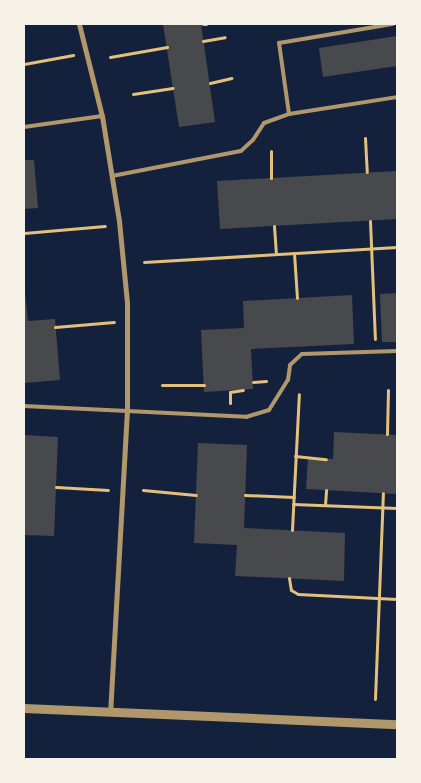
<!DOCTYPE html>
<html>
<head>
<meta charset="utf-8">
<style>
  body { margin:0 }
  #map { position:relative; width:421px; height:783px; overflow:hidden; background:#14213d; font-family:"Fira Sans",sans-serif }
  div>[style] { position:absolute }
  .building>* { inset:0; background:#48494c }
  .path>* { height:3px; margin:-1.5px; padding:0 1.5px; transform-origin:1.5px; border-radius:1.5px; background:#e5c07b }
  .service>* { height:4px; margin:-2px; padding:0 2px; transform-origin:2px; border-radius:2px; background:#b1986c }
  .minor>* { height:5px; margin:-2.5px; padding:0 2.5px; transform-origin:2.5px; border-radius:2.5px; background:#b1986c }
  .tertiary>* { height:9px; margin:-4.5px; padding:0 4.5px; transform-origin:4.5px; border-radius:4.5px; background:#b1986c }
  span { translate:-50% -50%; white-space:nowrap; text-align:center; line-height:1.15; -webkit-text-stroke:5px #f6f1e7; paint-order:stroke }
  .frame { position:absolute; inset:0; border:25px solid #f6f1e7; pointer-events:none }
</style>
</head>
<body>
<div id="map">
  <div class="building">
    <div style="clip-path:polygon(163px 24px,201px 24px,215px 122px,179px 127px)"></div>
    <div style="clip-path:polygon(397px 36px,397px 66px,323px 77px,319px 48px)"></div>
    <div style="clip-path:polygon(24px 160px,34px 160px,38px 208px,24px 209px)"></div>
    <div style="clip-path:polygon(397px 171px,397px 219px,220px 229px,217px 181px)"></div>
    <div style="clip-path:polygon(24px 282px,28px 321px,55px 319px,60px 380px,24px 383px)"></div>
    <div style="clip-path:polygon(397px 293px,397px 342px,382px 342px,380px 294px)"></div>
    <div style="clip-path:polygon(352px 295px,354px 344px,251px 349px,253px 389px,204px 392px,201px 330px,244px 328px,243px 301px)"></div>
    <div style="clip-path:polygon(334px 432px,397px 435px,397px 494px,306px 489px,308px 458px,333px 459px)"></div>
    <div style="clip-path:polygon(24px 435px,58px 437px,54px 536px,24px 535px)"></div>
    <div style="clip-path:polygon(198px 443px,247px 445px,244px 528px,345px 533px,344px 581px,235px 576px,237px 545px,194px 543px)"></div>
  </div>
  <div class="path">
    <div style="left:203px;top:24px;width:3px"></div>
    <div style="left:203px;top:41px;width:22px;rotate:-10deg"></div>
    <div style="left:110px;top:57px;width:58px;rotate:-10deg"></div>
    <div style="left:24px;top:64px;width:50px;rotate:-10.4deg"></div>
    <div style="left:210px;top:83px;width:22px;rotate:-13deg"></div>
    <div style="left:133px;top:94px;width:40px;rotate:-8.5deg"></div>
    <div style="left:365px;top:138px;width:34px;rotate:87deg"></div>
    <div style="left:271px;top:151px;width:27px;rotate:90deg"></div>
    <div style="left:370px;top:221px;width:118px;rotate:87.6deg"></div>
    <div style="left:274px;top:226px;width:28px;rotate:86deg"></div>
    <div style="left:24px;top:233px;width:81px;rotate:-4.9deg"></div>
    <div style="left:294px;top:253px;width:45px;rotate:86.2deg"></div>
    <div style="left:144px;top:262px;width:253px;rotate:-3.4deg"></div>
    <div style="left:55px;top:327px;width:59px;rotate:-4.8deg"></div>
    <div style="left:253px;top:382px;width:13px;rotate:-4deg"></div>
    <div style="left:162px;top:385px;width:42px"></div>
    <div style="left:230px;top:403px;width:11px;rotate:-90deg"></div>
    <div style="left:230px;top:392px;width:13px;rotate:-9deg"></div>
    <div style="left:387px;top:434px;width:44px;rotate:-88.7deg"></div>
    <div style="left:295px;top:456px;width:31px;rotate:6deg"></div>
    <div style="left:56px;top:487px;width:52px;rotate:3.3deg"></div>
    <div style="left:143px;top:490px;width:53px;rotate:5.4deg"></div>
    <div style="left:245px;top:495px;width:49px;rotate:2.3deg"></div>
    <div style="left:293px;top:504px;width:104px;rotate:2.2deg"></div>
    <div style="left:325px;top:505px;width:15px;rotate:-86deg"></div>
    <div style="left:292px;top:530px;width:136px;rotate:-87.1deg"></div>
    <div style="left:289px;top:578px;width:12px;rotate:81deg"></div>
    <div style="left:291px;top:590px;width:8px;rotate:30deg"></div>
    <div style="left:298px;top:594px;width:99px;rotate:2.9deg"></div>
    <div style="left:375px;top:699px;width:206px;rotate:-87.8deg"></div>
  </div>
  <div class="service">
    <div style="left:289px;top:114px;width:72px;rotate:-98deg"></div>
    <div style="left:279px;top:43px;width:115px;rotate:-9.5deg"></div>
    <div style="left:24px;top:127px;width:79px;rotate:-8deg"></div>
    <div style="left:112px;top:176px;width:131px;rotate:-11deg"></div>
    <div style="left:241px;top:151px;width:16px;rotate:-43deg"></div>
    <div style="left:253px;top:140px;width:20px;rotate:-57deg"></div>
    <div style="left:264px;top:123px;width:27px;rotate:-20deg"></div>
    <div style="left:289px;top:114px;width:109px;rotate:-8.9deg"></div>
    <div style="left:24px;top:406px;width:222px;rotate:2.8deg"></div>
    <div style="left:246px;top:417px;width:24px;rotate:-17deg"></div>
    <div style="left:269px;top:410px;width:36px;rotate:-58deg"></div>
    <div style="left:288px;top:380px;width:15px;rotate:-82deg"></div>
    <div style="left:290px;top:365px;width:16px;rotate:-43deg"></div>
    <div style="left:302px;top:354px;width:95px;rotate:-1.8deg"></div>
  </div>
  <div class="minor">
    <div style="left:79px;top:24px;width:95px;rotate:76deg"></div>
    <div style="left:102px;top:116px;width:106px;rotate:80.8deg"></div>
    <div style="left:119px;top:221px;width:81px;rotate:84.4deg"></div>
    <div style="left:127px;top:302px;width:108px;rotate:90deg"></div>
    <div style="left:127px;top:410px;width:301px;rotate:93.2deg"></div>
  </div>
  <div class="tertiary">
    <div style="left:24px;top:708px;width:373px;rotate:2.5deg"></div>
  </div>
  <div class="frame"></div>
</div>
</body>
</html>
